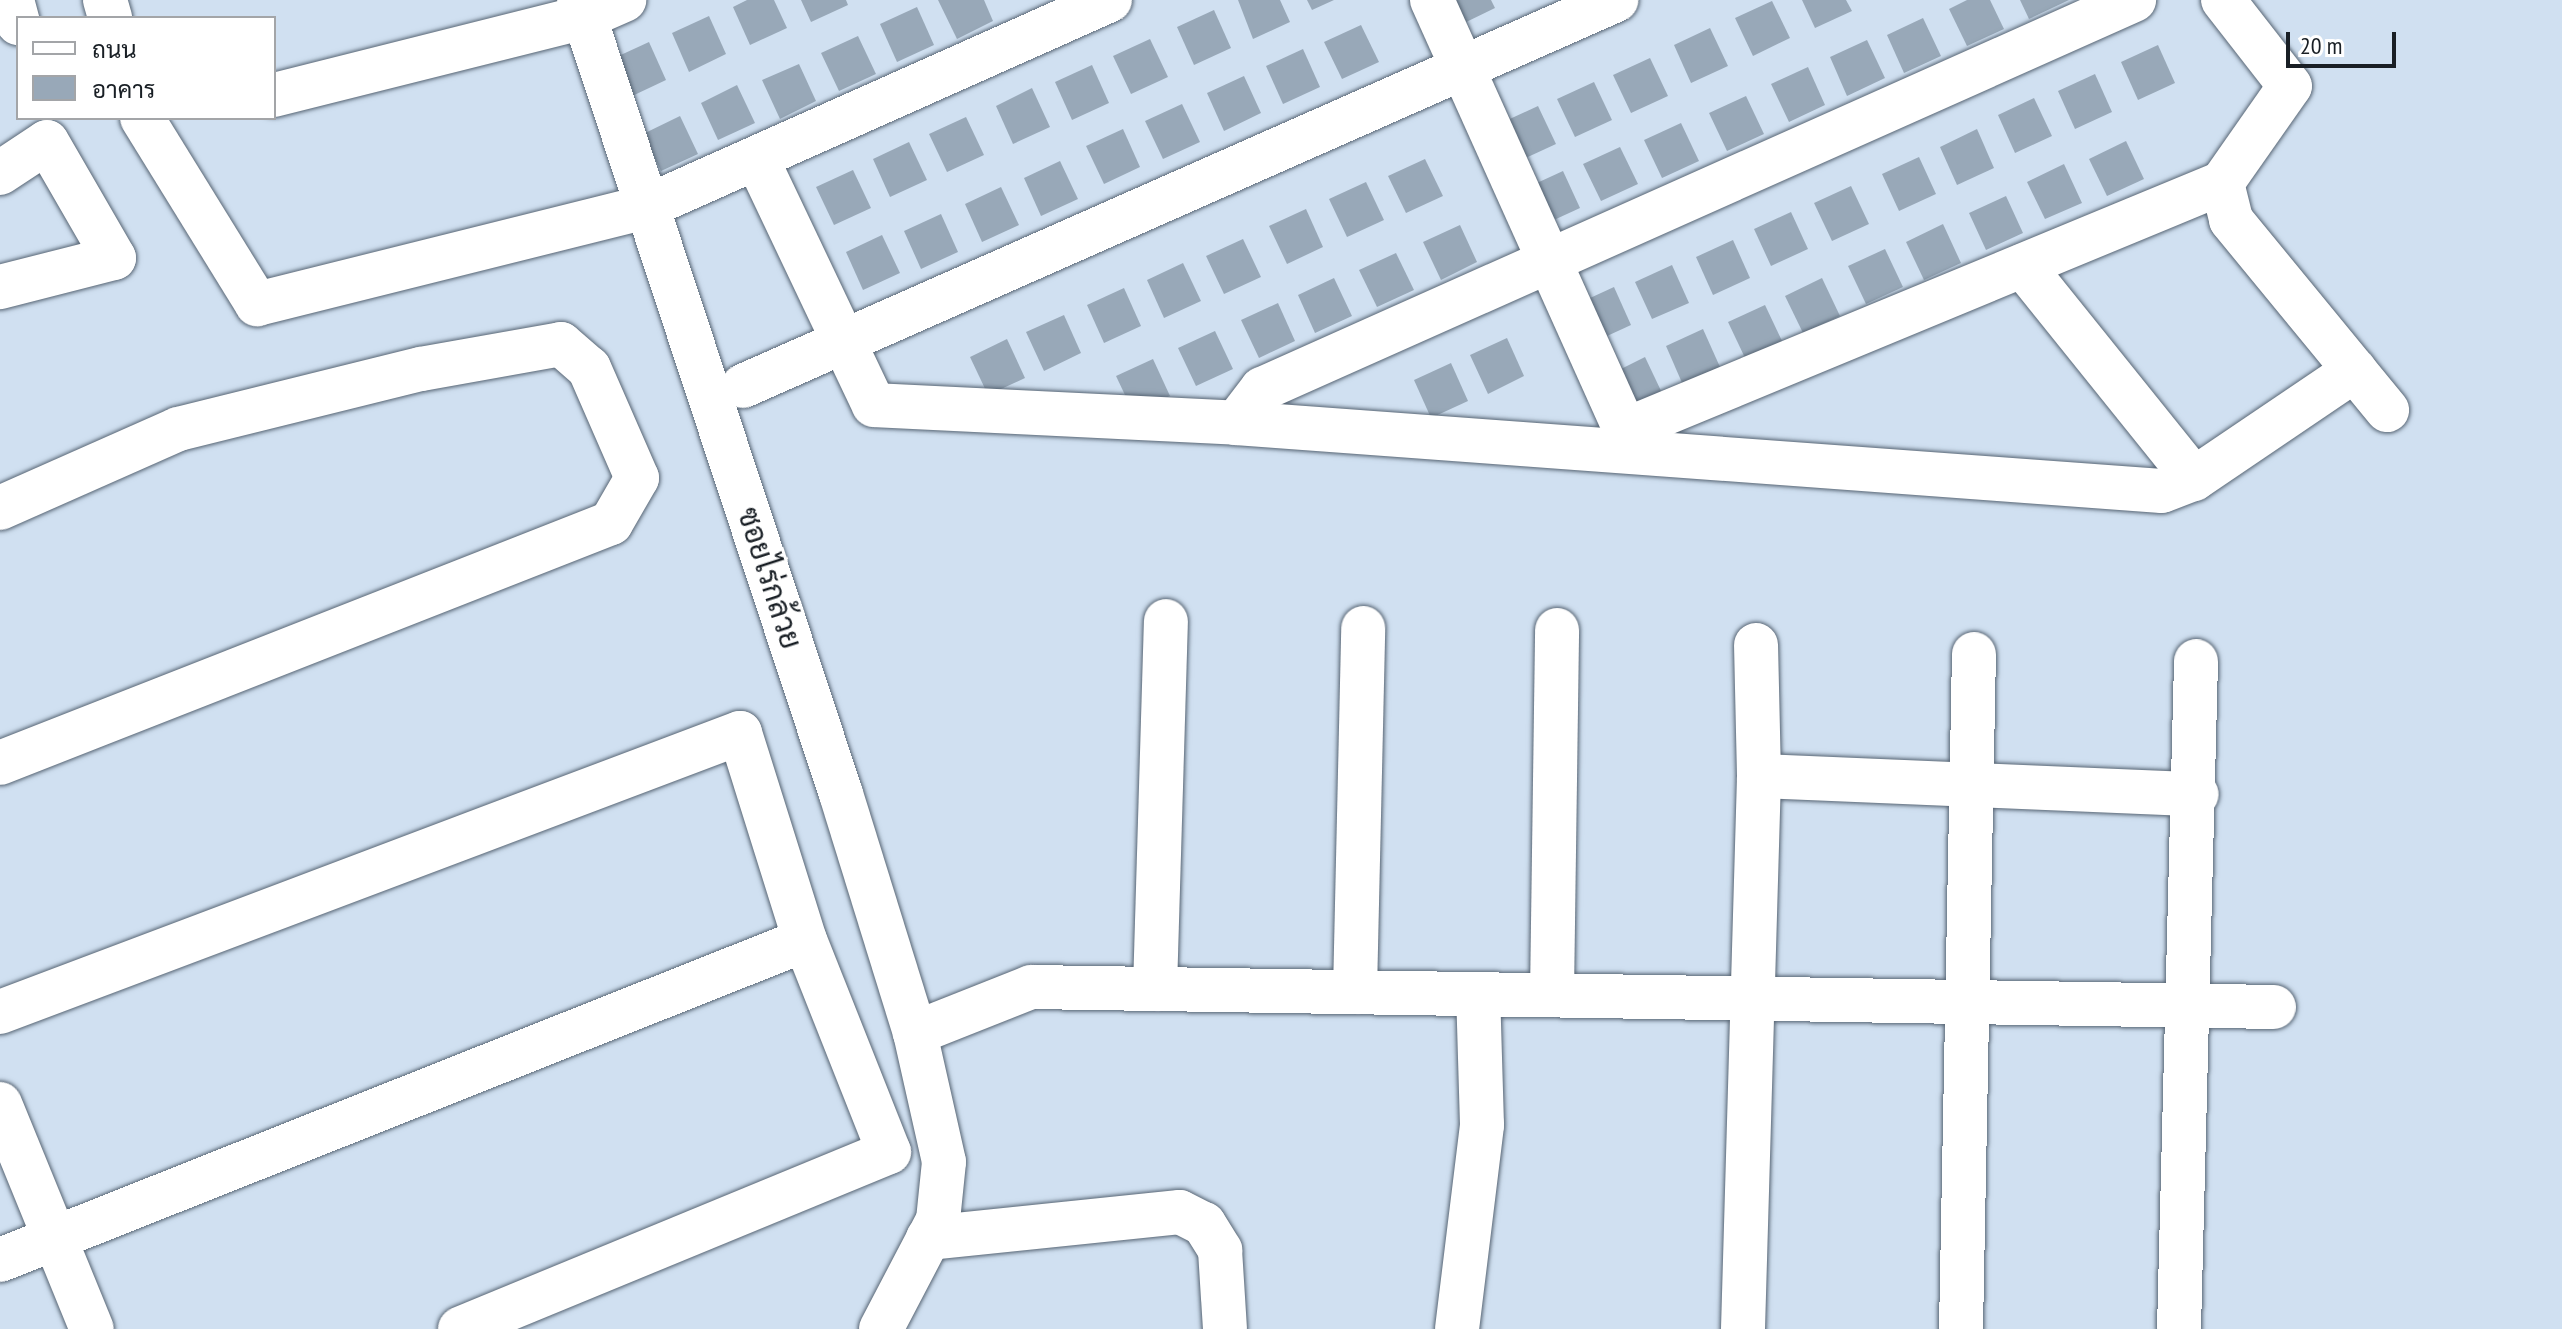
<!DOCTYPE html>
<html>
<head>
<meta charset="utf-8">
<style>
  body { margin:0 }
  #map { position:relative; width:2562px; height:1329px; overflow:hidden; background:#d0e0f1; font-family:"PT Sans Narrow",Sarabun,sans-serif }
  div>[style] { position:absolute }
  .building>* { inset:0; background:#98a8b8 }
  .roads { filter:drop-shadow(0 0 2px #576574) drop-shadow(0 0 2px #576574) }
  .minor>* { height:44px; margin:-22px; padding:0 22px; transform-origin:22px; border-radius:22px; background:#fff }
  span { translate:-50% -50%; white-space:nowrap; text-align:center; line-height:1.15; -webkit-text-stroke:6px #fff; paint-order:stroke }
  .street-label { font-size:30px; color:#191f25 }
  .legend { position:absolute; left:16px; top:16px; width:260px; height:104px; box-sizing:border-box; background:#fff; border:2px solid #a3a5a8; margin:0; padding:10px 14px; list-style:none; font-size:24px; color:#191f25 }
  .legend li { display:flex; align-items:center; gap:16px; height:40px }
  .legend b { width:40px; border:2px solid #a3a5a8 }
  .scale { position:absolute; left:2286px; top:32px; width:110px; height:36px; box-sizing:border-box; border:4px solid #191f25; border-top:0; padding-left:10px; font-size:24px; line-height:28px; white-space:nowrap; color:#191f25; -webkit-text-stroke:6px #fff; paint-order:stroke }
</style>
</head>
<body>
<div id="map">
  <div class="building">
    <div style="clip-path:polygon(747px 0,774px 0,787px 28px,750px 45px,733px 7px)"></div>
    <div style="clip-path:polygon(801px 0,846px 0,848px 5px,811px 22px)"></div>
    <div style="clip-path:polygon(938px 0,984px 0,993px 21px,957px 39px)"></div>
    <div style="clip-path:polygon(1238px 0,1280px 0,1290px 22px,1253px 39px)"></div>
    <div style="clip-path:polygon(1307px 0,1334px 0,1312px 10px)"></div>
    <div style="clip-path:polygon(1446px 0,1491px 0,1495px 8px,1458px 26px)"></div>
    <div style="clip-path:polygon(1802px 0,1846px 0,1852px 11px,1815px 28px)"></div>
    <div style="clip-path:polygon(1967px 0,1990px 0,2004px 29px,1967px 46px,1949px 9px)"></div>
    <div style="clip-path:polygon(2020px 0,2069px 0,2029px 19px)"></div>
    <div style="clip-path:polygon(1772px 1px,1790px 38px,1753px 56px,1735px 18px)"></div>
    <div style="clip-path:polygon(917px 7px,934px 45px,897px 62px,880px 24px)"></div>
    <div style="clip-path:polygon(1214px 10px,1231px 48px,1194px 65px,1177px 27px)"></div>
    <div style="clip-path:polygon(709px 16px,726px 54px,689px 72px,672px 33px)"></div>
    <div style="clip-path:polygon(1923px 18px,1941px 56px,1904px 73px,1887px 35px)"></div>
    <div style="clip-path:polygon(1361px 25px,1379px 62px,1342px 79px,1324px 42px)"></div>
    <div style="clip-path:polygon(1710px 28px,1728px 66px,1691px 83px,1674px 45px)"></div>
    <div style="clip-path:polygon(858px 36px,876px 74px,839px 91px,821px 53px)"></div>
    <div style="clip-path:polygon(1150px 39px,1168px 77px,1131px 94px,1113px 56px)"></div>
    <div style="clip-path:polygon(1867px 40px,1885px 78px,1847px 96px,1830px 57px)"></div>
    <div style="clip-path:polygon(649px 42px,666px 80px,630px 97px,612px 59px)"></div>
    <div style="clip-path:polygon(2158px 45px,2175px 83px,2138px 100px,2121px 62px)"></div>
    <div style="clip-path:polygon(1303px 49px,1320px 87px,1283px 104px,1266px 66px)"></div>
    <div style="clip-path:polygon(1650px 58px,1668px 96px,1631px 113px,1613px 75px)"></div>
    <div style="clip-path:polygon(799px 64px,816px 101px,780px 119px,762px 80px)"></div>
    <div style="clip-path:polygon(1092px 65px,1109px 103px,1072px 120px,1055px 82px)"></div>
    <div style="clip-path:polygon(1808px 67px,1825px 105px,1789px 122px,1771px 84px)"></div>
    <div style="clip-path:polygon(2095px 74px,2112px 112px,2075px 129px,2058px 91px)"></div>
    <div style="clip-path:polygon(1244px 76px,1261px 113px,1224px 131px,1207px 93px)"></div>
    <div style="clip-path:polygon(1594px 82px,1612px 120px,1575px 137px,1557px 99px)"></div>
    <div style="clip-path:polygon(737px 85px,755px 123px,718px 140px,701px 103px)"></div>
    <div style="clip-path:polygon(1032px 88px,1050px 127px,1013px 144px,996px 106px)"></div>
    <div style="clip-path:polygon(1746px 96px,1764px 134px,1727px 151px,1709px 113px)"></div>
    <div style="clip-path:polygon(2034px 98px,2052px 136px,2015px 153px,1998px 115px)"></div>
    <div style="clip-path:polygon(1182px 104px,1200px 142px,1163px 159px,1145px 121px)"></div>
    <div style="clip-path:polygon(1538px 106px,1556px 144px,1519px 161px,1501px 123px)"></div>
    <div style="clip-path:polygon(680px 116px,698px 154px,661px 171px,643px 134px)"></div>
    <div style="clip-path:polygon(966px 117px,984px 155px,947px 172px,929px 134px)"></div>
    <div style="clip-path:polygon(1681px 123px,1699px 161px,1662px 178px,1644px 140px)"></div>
    <div style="clip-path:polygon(1123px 129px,1140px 167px,1104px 184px,1086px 146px)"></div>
    <div style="clip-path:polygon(1977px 129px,1994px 168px,1957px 185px,1940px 147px)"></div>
    <div style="clip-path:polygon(2126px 141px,2144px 179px,2107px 196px,2089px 159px)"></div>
    <div style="clip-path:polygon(909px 142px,927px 180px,890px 197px,873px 159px)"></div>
    <div style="clip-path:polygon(1620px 147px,1638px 184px,1601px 201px,1583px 164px)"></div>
    <div style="clip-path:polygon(1919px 157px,1936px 194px,1899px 211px,1882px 174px)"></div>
    <div style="clip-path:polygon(1425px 159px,1443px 196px,1406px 213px,1388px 176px)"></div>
    <div style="clip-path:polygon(1060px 161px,1078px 199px,1041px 216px,1024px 178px)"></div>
    <div style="clip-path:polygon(2064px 164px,2082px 203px,2045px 219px,2027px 182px)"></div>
    <div style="clip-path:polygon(853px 170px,871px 208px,834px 225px,816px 187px)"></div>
    <div style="clip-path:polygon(1563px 171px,1580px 208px,1543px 225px,1526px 188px)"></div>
    <div style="clip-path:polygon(1366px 182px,1384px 220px,1347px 237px,1329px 199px)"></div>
    <div style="clip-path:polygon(1851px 186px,1869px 224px,1832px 241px,1814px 203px)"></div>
    <div style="clip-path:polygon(1001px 187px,1019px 225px,982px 242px,965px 204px)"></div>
    <div style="clip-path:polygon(2006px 196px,2023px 233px,1986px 250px,1969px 213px)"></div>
    <div style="clip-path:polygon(1306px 209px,1323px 247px,1287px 264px,1269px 226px)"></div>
    <div style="clip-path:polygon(1791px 212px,1808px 249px,1771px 266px,1754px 229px)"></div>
    <div style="clip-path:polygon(941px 214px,958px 252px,921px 269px,904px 231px)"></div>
    <div style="clip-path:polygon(1943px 224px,1961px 263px,1924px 280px,1906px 242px)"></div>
    <div style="clip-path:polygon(1460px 225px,1477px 262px,1441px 280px,1423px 242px)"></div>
    <div style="clip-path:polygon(882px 235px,900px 273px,863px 290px,846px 252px)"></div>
    <div style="clip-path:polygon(1243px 239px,1261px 277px,1224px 294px,1206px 256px)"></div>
    <div style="clip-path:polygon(1733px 240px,1750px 278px,1713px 295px,1696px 257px)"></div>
    <div style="clip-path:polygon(1885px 249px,1903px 287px,1866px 304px,1848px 266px)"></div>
    <div style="clip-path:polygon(1396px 253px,1414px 290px,1377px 307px,1359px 270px)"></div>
    <div style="clip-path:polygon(1183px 263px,1201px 301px,1164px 318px,1147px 280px)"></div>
    <div style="clip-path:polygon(1672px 265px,1689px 303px,1652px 319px,1635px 282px)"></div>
    <div style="clip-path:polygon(1334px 278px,1352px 316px,1315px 333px,1298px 295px)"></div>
    <div style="clip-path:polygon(1822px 278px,1840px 316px,1803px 333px,1785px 296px)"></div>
    <div style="clip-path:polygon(1614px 287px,1631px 325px,1594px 342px,1577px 304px)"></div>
    <div style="clip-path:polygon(1124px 288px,1141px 326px,1104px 343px,1087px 305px)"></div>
    <div style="clip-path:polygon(1278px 303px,1295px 341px,1259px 358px,1241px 320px)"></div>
    <div style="clip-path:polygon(1765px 305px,1783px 343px,1746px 360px,1728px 322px)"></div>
    <div style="clip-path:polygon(1064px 315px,1081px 353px,1044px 371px,1026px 332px)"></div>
    <div style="clip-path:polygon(1703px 329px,1720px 367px,1683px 385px,1666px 346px)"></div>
    <div style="clip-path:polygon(1215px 331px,1233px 369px,1196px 386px,1178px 348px)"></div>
    <div style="clip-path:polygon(1507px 338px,1524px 376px,1488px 394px,1470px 355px)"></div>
    <div style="clip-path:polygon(1007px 339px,1025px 378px,988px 395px,970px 357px)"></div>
    <div style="clip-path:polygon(1645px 357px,1663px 395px,1626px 412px,1609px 375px)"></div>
    <div style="clip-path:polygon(1153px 359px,1170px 396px,1134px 414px,1116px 376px)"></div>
    <div style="clip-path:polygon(1451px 363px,1468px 401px,1431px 418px,1414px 380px)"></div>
  </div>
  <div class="roads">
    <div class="minor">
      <div style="left:12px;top:0;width:24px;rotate:75deg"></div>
      <div style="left:105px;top:0;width:19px;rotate:74deg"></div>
      <div style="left:579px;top:0;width:836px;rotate:71.74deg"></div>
      <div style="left:841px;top:794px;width:250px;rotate:72.8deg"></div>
      <div style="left:915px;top:1033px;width:132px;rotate:77.3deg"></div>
      <div style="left:944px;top:1162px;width:58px;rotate:95.9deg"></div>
      <div style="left:938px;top:1220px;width:123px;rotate:117.6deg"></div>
      <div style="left:1432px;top:0;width:471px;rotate:65.8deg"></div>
      <div style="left:1625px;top:430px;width:21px;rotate:95deg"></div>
      <div style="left:274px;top:95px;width:321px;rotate:-14.1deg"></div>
      <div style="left:585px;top:17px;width:43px;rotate:-23.6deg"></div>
      <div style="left:142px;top:118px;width:219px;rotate:58.3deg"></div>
      <div style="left:257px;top:304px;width:401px;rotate:-14deg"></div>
      <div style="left:646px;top:207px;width:508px;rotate:-24.04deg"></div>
      <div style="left:757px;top:159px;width:272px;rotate:64.6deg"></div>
      <div style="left:874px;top:405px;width:362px;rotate:2.8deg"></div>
      <div style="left:1236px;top:423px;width:928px;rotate:4.2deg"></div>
      <div style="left:2162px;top:491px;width:34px;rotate:-21deg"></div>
      <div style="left:2194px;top:479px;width:194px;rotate:-34.1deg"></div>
      <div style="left:0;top:173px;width:56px;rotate:-33.4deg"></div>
      <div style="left:47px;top:142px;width:134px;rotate:60deg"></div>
      <div style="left:114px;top:258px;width:118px;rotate:165.7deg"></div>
      <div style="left:2222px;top:183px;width:38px;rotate:76deg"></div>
      <div style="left:2231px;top:220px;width:246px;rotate:50.6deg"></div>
      <div style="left:2023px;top:266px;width:273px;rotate:51.2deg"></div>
      <div style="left:743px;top:386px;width:955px;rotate:-23.85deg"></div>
      <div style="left:1236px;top:423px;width:43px;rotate:-52.6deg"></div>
      <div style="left:1262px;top:389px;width:955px;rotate:-24.04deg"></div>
      <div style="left:1625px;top:430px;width:646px;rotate:-22.48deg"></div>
      <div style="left:2222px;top:183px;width:118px;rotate:-55deg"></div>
      <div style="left:2290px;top:86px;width:109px;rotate:-127.9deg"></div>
      <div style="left:0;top:508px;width:195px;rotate:-23.9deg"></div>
      <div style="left:178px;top:429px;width:250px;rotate:-13.9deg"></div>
      <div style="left:421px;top:369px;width:142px;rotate:-10.1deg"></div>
      <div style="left:561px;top:344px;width:37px;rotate:41deg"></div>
      <div style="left:589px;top:368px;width:120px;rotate:66.4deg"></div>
      <div style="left:637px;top:478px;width:52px;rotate:120deg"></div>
      <div style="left:611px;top:523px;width:656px;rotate:158.56deg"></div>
      <div style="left:1759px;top:776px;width:438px;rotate:2.4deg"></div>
      <div style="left:1155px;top:989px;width:368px;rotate:-88.3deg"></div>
      <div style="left:1355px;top:992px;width:364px;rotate:-88.7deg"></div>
      <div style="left:1552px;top:995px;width:365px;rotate:-89.2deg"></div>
      <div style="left:0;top:1012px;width:791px;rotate:-20.66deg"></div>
      <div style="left:740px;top:733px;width:217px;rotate:72.6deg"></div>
      <div style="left:805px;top:940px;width:228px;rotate:68.4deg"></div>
      <div style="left:889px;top:1152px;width:464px;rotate:157.6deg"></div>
      <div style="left:915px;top:1033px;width:125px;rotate:-21.6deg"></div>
      <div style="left:1031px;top:987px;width:1243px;rotate:0.92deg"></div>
      <div style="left:0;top:1104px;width:243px;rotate:67.8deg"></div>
      <div style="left:928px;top:1238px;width:253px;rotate:-5.9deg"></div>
      <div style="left:1180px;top:1212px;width:27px;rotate:27deg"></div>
      <div style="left:1204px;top:1224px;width:31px;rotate:58deg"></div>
      <div style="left:1220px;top:1250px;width:79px;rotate:86.4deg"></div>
      <div style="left:0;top:1260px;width:866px;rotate:-21.68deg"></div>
      <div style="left:1457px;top:1329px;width:206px;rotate:-83deg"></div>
      <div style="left:1482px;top:1125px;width:131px;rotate:-91.7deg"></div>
      <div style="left:1743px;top:1329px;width:553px;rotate:-88.34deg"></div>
      <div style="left:1759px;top:776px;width:131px;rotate:-91.3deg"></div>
      <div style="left:1961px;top:1329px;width:675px;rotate:-88.9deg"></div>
      <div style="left:2179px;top:1329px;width:668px;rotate:-88.54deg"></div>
    </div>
  </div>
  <div class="street-label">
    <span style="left:770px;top:578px;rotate:72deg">ซอยไร่กล้วย</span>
  </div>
  <ul class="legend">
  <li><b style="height:10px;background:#fff"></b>ถนน</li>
  <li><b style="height:22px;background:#98a8b8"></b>อาคาร</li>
  </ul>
  <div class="scale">20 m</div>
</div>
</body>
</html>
